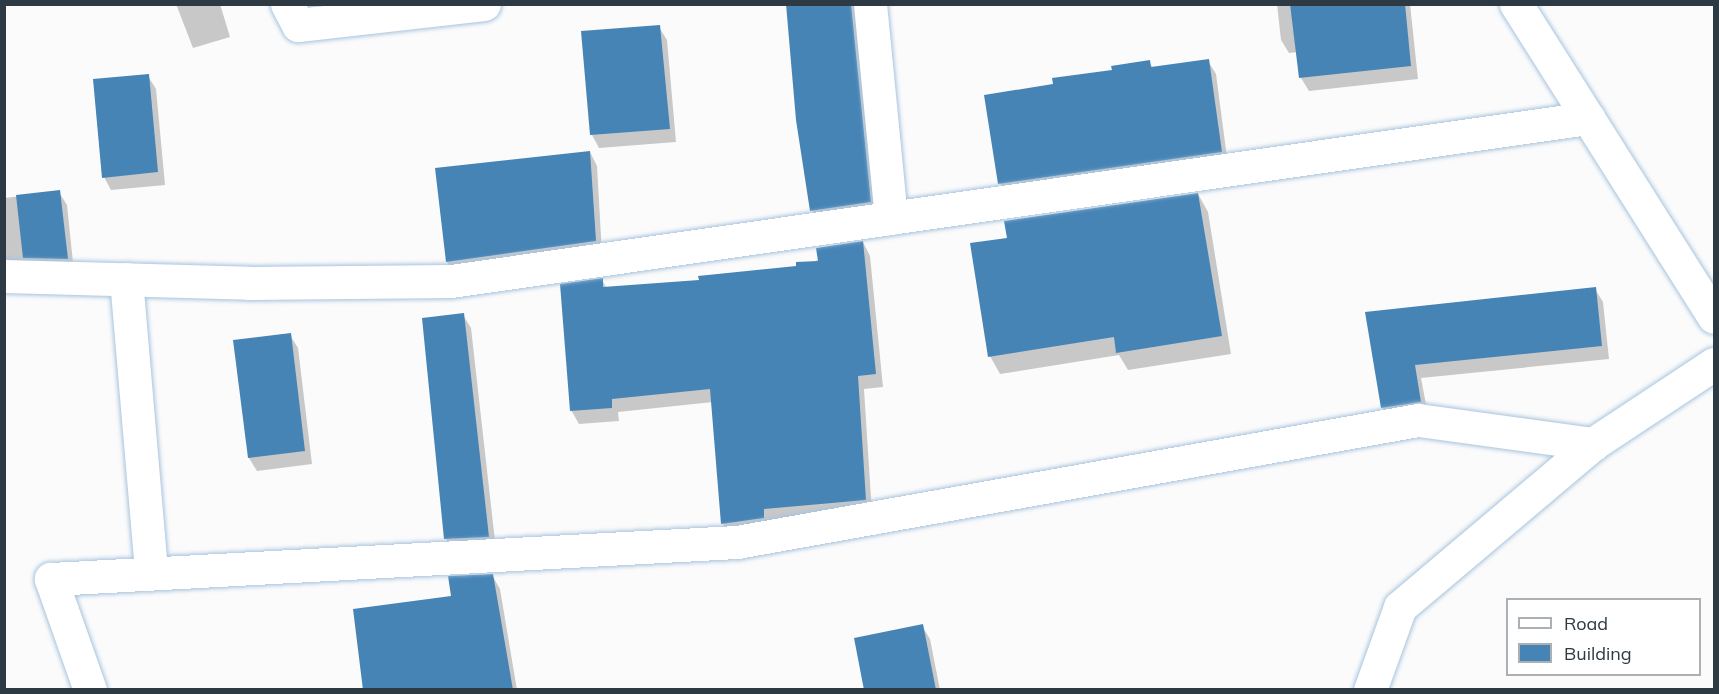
<!DOCTYPE html>
<html>
<head>
<meta charset="utf-8">
<style>
  body { margin:0 }
  #map { position:relative; width:1719px; height:694px; overflow:hidden; background:#fbfbfb; font-family:Mulish,sans-serif }
  div>[style] { position:absolute }
  .shadow>* { inset:0; background:#0003 }
  .building>* { inset:0; background:#4684b6 }
  .roads { filter:drop-shadow(0 0 2px #a7c4de) drop-shadow(0 0 2px #a7c4de) }
  .minor>* { height:33px; margin:-16.5px; padding:0 16.5px; transform-origin:16.5px; border-radius:16.5px; background:#fff }
  .primary>* { height:33px; margin:-16.5px; padding:0 16.5px; transform-origin:16.5px; border-radius:16.5px; background:#fff }
  span { translate:-50% -50%; white-space:nowrap; text-align:center; line-height:1.15; -webkit-text-stroke:6px #fff; paint-order:stroke }
  .frame { position:absolute; inset:0; border:6px solid #2d3943; pointer-events:none }
  .legend { position:absolute; left:1506px; top:598px; width:195px; height:78px; box-sizing:border-box; background:#fff; border:2px solid #abb0b4; margin:0; padding:8px 10px; list-style:none; font-size:18px; color:#2d3943 }
  .legend li { display:flex; align-items:center; gap:12px; height:30px }
  .legend b { width:30px; border:2px solid #abb0b4 }
</style>
</head>
<body>
<div id="map">
  <div class="shadow">
    <div style="clip-path:polygon(176px 4px,220px 4px,230px 37px,193px 48px)"></div>
    <div style="clip-path:polygon(787px 4px,864px 4px,877px 214px,819px 222px,812px 210px)"></div>
    <div style="clip-path:polygon(1277px 4px,1410px 4px,1418px 79px,1309px 91px,1301px 78px,1298px 52px,1289px 53px,1281px 40px)"></div>
    <div style="clip-path:polygon(659px 27px,667px 40px,676px 142px,599px 148px,592px 135px)"></div>
    <div style="clip-path:polygon(1208px 61px,1216px 74px,1228px 165px,1007px 196px,1000px 183px,1054px 85px,1149px 62px,1153px 68px)"></div>
    <div style="clip-path:polygon(148px 76px,156px 89px,165px 185px,111px 190px,104px 177px)"></div>
    <div style="clip-path:polygon(590px 152px,597px 166px,602px 254px,455px 275px,447px 262px,436px 169px)"></div>
    <div style="clip-path:polygon(59px 192px,67px 205px,74px 272px,4px 274px,4px 198px)"></div>
    <div style="clip-path:polygon(1198px 194px,1208px 212px,1231px 354px,1128px 370px,1119px 355px,1000px 374px,990px 356px)"></div>
    <div style="clip-path:polygon(863px 242px,870px 256px,883px 387px,864px 389px,872px 513px,730px 537px,723px 524px,713px 402px,618px 412px,619px 421px,579px 424px,571px 410px,602px 280px,607px 289px,700px 282px,798px 268px)"></div>
    <div style="clip-path:polygon(1595px 289px,1603px 302px,1609px 359px,1421px 378px,1428px 415px,1390px 420px,1382px 407px,1366px 314px)"></div>
    <div style="clip-path:polygon(463px 315px,471px 328px,496px 550px,453px 552px,446px 539px)"></div>
    <div style="clip-path:polygon(290px 335px,298px 348px,312px 464px,257px 471px,249px 458px,235px 341px)"></div>
    <div style="clip-path:polygon(492px 575px,500px 589px,517px 690px,365px 690px,452px 598px)"></div>
    <div style="clip-path:polygon(922px 626px,930px 639px,940px 690px,866px 690px)"></div>
  </div>
  <div class="building">
    <div style="clip-path:polygon(786px 4px,851px 4px,871px 202px,810px 211px,796px 120px)"></div>
    <div style="clip-path:polygon(1290px 4px,1405px 4px,1411px 66px,1299px 78px)"></div>
    <div style="clip-path:polygon(660px 25px,670px 129px,590px 135px,581px 31px)"></div>
    <div style="clip-path:polygon(1209px 59px,1222px 152px,998px 184px,984px 95px,1053px 84px,1052px 78px,1112px 70px,1111px 66px,1150px 60px,1151px 67px)"></div>
    <div style="clip-path:polygon(149px 74px,158px 172px,102px 178px,93px 79px)"></div>
    <div style="clip-path:polygon(590px 151px,596px 241px,446px 262px,435px 168px)"></div>
    <div style="clip-path:polygon(60px 190px,68px 259px,23px 258px,16px 195px)"></div>
    <div style="clip-path:polygon(1198px 193px,1222px 336px,1116px 353px,1114px 337px,988px 357px,970px 243px,1007px 238px,1004px 221px)"></div>
    <div style="clip-path:polygon(863px 241px,876px 374px,858px 376px,866px 500px,764px 509px,764px 518px,721px 524px,710px 389px,612px 399px,612px 408px,570px 411px,560px 284px,603px 278px,603px 287px,699px 280px,698px 276px,796px 266px,796px 262px,818px 261px,816px 248px)"></div>
    <div style="clip-path:polygon(1596px 287px,1602px 346px,1415px 365px,1421px 402px,1381px 408px,1365px 312px)"></div>
    <div style="clip-path:polygon(464px 313px,489px 537px,444px 539px,422px 318px)"></div>
    <div style="clip-path:polygon(291px 333px,305px 451px,248px 458px,233px 340px)"></div>
    <div style="clip-path:polygon(493px 574px,513px 690px,363px 690px,353px 609px,451px 596px,448px 576px)"></div>
    <div style="clip-path:polygon(923px 624px,936px 690px,864px 690px,854px 638px)"></div>
  </div>
  <div class="roads">
    <div class="minor">
      <div style="left:287px;top:4px;width:24px;rotate:62deg"></div>
      <div style="left:298px;top:25px;width:187px;rotate:-6.4deg"></div>
      <div style="left:870px;top:4px;width:215px;rotate:84.4deg"></div>
      <div style="left:4px;top:276px;width:245px;rotate:1.6deg"></div>
      <div style="left:249px;top:283px;width:202px;rotate:-0.6deg"></div>
      <div style="left:451px;top:281px;width:1149px;rotate:-8.16deg"></div>
      <div style="left:126px;top:279px;width:295px;rotate:85.1deg"></div>
      <div style="left:90px;top:690px;width:118px;rotate:-109.4deg"></div>
      <div style="left:51px;top:579px;width:687px;rotate:-3.09deg"></div>
      <div style="left:737px;top:542px;width:692px;rotate:-10.16deg"></div>
      <div style="left:1418px;top:420px;width:177px;rotate:7.8deg"></div>
      <div style="left:1370px;top:690px;width:88px;rotate:-70.1deg"></div>
      <div style="left:1400px;top:607px;width:253px;rotate:-40.2deg"></div>
      <div style="left:1593px;top:444px;width:145px;rotate:-33.5deg"></div>
    </div>
    <div class="primary">
      <div style="left:1516px;top:4px;width:370px;rotate:57.7deg"></div>
    </div>
  </div>
  <div class="frame"></div>
  <ul class="legend">
  <li><b style="height:8px;background:#fff"></b>Road</li>
  <li><b style="height:16px;background:#4684b6"></b>Building</li>
  </ul>
</div>
</body>
</html>
